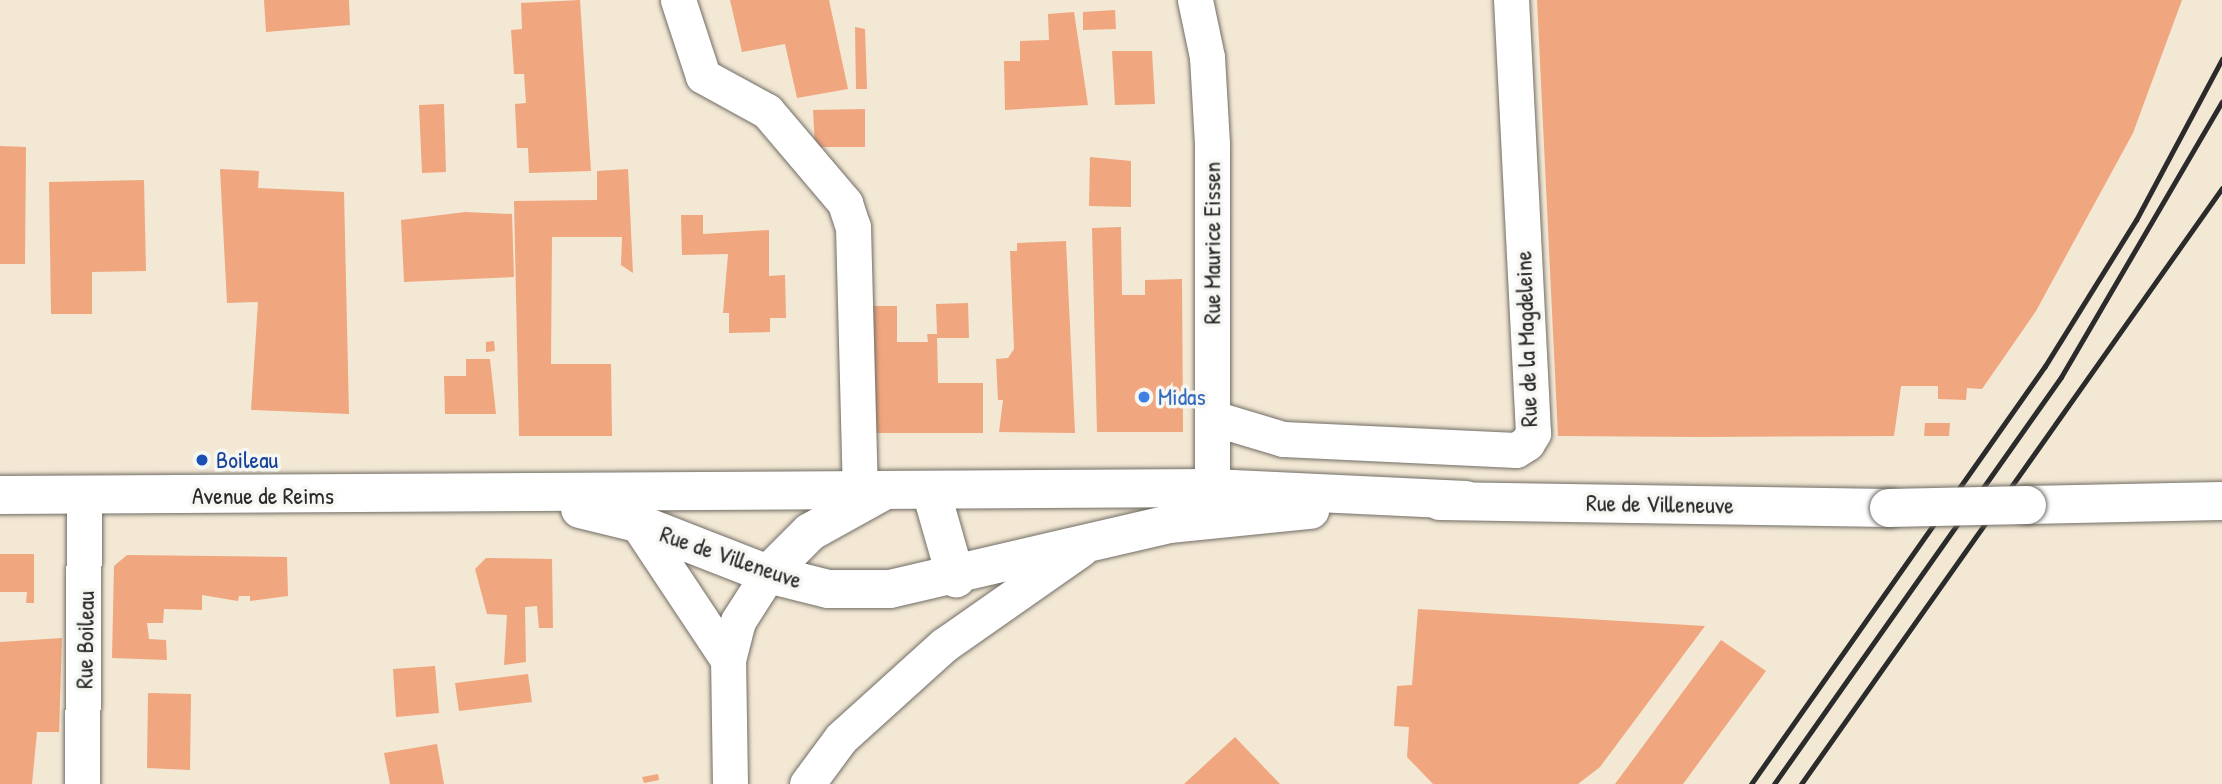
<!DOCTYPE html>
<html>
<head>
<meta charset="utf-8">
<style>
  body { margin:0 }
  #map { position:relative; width:2222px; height:784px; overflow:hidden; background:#f3e8d4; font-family:"Patrick Hand",sans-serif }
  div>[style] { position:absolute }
  .building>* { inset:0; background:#f0a67e }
  .roads { filter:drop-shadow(0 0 2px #716d66) drop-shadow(0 0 2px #716d66) }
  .minor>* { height:35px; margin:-17.5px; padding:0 17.5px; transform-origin:17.5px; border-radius:17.5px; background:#fff }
  .major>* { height:38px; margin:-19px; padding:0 19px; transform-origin:19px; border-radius:19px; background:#fff }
  .rail>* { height:5px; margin:-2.5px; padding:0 2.5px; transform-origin:2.5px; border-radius:2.5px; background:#2b2b2b }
  .bridges { filter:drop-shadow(0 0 2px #716d66) drop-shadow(0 0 2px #716d66) }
  .major-bridge>* { height:38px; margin:-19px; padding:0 19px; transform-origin:19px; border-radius:19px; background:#fff }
  .dots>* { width:19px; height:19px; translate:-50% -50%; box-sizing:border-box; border:4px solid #f6f6f2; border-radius:50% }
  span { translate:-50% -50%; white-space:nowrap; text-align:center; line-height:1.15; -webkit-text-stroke:7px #f6f6f2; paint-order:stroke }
  .street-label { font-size:24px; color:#2b2b2b }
  .shop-label { font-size:24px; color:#366cbe }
  .left { translate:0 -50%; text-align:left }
  .transit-label { font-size:24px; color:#164399 }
</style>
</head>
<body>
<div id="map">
  <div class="building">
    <div style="clip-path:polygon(264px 0,349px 0,350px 25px,266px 32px)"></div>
    <div style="clip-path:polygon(580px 0,591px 171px,529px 173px,528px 148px,517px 148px,515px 104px,526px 103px,524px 74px,514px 74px,511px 30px,522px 29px,521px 3px)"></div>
    <div style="clip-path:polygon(730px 0,829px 0,848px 89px,797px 98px,785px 44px,742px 52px)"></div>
    <div style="clip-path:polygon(1537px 0,2182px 0,2133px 133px,2036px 311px,1982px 389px,1967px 388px,1966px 400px,1938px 399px,1938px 386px,1901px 386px,1894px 436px,1702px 437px,1558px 436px)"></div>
    <div style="clip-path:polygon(1115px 10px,1116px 29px,1083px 30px,1083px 12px)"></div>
    <div style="clip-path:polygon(1074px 12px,1088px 105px,1005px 110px,1004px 61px,1020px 61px,1020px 41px,1049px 40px,1048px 14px)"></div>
    <div style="clip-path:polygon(855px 27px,865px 29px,867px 89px,856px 89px)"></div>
    <div style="clip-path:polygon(1112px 51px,1152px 51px,1155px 104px,1115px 105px)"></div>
    <div style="clip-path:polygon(444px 104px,446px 172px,422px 173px,419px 105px)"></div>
    <div style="clip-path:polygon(865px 109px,865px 147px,815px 147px,813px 110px)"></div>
    <div style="clip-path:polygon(0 146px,26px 147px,25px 264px,0 264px)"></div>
    <div style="clip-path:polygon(1090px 157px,1131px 161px,1131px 207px,1089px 206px)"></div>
    <div style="clip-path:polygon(220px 169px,259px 171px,258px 188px,344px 192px,349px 414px,251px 410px,258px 302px,227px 303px)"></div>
    <div style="clip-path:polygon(628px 169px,633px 273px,621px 265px,622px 237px,552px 237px,551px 364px,611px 364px,612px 436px,519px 436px,514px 201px,597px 200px,597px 171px)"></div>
    <div style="clip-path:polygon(144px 180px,146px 271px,92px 272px,92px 314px,51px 314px,49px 182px)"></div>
    <div style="clip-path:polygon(465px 212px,512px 214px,514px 277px,404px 282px,401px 220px)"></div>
    <div style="clip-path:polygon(681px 215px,703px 215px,703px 234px,769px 230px,769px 276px,785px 275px,786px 318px,770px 318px,770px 332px,729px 333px,729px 313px,723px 313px,728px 254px,682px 255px)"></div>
    <div style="clip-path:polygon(1121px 227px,1122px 295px,1145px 295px,1145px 280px,1182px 279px,1183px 432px,1097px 432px,1092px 228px)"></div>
    <div style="clip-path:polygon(1066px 241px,1075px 433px,999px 432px,1003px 400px,998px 400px,996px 359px,1008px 358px,1014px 349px,1010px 251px,1017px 251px,1017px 243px)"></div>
    <div style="clip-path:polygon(968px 303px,969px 338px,937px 338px,938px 383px,983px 383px,983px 433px,875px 433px,872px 306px,897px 306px,897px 342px,928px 342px,927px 334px,937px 334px,936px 304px)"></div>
    <div style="clip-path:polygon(494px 341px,495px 351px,486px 352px,486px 342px)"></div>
    <div style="clip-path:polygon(466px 359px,490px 359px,496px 414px,445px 414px,444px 376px,466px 376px)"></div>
    <div style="clip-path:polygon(1925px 423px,1950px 423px,1949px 436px,1924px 436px)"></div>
    <div style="clip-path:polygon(0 554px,34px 554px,34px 603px,26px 603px,27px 592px,0 592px)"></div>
    <div style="clip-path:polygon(127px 555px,287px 557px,288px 596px,250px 601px,250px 596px,239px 596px,238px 601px,202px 595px,202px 610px,164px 609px,163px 623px,147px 623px,149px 639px,166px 640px,167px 660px,112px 658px,114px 566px)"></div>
    <div style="clip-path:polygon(486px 558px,552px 559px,553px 628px,539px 628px,537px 606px,525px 607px,526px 662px,504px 665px,507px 615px,487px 614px,475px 569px)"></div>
    <div style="clip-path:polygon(1418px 609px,1705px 626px,1600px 767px,1578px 784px,1433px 784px,1407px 757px,1409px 727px,1394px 726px,1397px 686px,1412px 685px)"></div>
    <div style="clip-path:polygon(62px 638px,59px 732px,37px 732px,32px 784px,0 784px,0 642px)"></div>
    <div style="clip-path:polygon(1721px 640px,1766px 671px,1683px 784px,1615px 784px)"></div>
    <div style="clip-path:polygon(435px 666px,439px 713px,396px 717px,393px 669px)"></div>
    <div style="clip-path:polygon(528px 674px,532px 702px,459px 711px,455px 683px)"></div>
    <div style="clip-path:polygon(148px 693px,191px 694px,190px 770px,147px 768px)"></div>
    <div style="clip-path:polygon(1235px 737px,1280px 784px,1184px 784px)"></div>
    <div style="clip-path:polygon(437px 744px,444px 784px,390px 784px,384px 753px)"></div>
    <div style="clip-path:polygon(658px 774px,659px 780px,644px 783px,642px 777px)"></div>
  </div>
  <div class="roads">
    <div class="minor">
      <div style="left:678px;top:0;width:80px;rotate:71.8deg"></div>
      <div style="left:703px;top:76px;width:73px;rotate:28.7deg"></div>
      <div style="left:767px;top:111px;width:121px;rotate:49.7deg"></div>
      <div style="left:845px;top:203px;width:25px;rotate:72deg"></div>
      <div style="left:853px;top:227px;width:265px;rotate:88.5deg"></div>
      <div style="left:1195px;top:0;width:58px;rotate:78.1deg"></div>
      <div style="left:1207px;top:57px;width:88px;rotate:86.7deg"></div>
      <div style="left:1212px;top:145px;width:343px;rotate:90deg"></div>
      <div style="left:1213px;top:418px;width:73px;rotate:16.7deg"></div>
      <div style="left:1283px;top:439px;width:233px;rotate:2.7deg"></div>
      <div style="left:1516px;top:450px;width:13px;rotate:-32deg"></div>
      <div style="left:1527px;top:443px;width:12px;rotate:-59deg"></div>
      <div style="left:1533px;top:433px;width:434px;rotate:-92.9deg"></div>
      <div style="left:637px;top:523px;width:164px;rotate:56.4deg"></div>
      <div style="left:82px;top:784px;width:289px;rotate:-89.6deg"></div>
      <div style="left:730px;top:784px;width:124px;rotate:-90.9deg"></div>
      <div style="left:728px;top:660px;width:40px;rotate:-75.6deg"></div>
      <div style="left:738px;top:621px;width:56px;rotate:-57.4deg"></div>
      <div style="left:807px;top:784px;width:57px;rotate:-53.5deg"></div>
      <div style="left:841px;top:738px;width:139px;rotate:-42.1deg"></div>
      <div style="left:944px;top:645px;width:167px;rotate:-35deg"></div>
    </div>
    <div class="major">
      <div style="left:931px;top:491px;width:91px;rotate:74deg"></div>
      <div style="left:0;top:495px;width:1212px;rotate:-0.33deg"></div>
      <div style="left:1212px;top:488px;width:254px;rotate:2.7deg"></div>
      <div style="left:1440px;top:501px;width:449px;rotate:0.9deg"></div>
      <div style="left:2027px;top:505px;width:195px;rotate:-1.2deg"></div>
      <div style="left:580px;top:509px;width:59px;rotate:13.8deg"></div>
      <div style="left:637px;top:523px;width:141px;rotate:21.3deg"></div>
      <div style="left:768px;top:574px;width:62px;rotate:14deg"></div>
      <div style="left:828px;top:589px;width:62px"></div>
      <div style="left:890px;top:589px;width:286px;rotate:-13.1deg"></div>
      <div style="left:1169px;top:524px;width:142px;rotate:-5.7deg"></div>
      <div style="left:768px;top:574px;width:59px;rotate:-45deg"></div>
      <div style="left:810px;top:532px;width:80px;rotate:-29.1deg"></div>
    </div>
  </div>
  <div class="rail">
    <div style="left:1751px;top:784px;width:511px;rotate:-54.88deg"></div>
    <div style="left:2045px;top:366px;width:172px;rotate:-58.1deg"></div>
    <div style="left:2136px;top:220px;width:183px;rotate:-61.9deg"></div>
    <div style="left:1774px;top:784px;width:498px;rotate:-54.8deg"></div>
    <div style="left:2061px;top:377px;width:319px;rotate:-59.7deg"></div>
    <div style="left:1801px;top:784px;width:730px;rotate:-54.76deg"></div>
  </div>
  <div class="bridges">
    <div class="major-bridge">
      <div style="left:1889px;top:508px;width:138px;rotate:-1.2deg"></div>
    </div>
  </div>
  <div class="dots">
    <div style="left:1144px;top:397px;background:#3f7fe0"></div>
    <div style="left:202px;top:460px;background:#1a4fb4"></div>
  </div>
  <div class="street-label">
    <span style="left:1212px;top:243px;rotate:-90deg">Rue Maurice Eissen</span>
    <span style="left:1526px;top:339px;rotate:-92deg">Rue de la Magdeleine</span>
    <span style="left:263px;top:496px">Avenue de Reims</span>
    <span style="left:1660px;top:504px;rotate:1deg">Rue de Villeneuve</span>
    <span style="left:731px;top:557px;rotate:19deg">Rue de Villeneuve</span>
    <span style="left:85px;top:640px;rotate:-89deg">Rue Boileau</span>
  </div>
  <div class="shop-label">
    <span class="left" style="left:1158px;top:397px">Midas</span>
  </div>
  <div class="transit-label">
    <span class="left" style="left:216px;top:460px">Boileau</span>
  </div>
</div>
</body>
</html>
